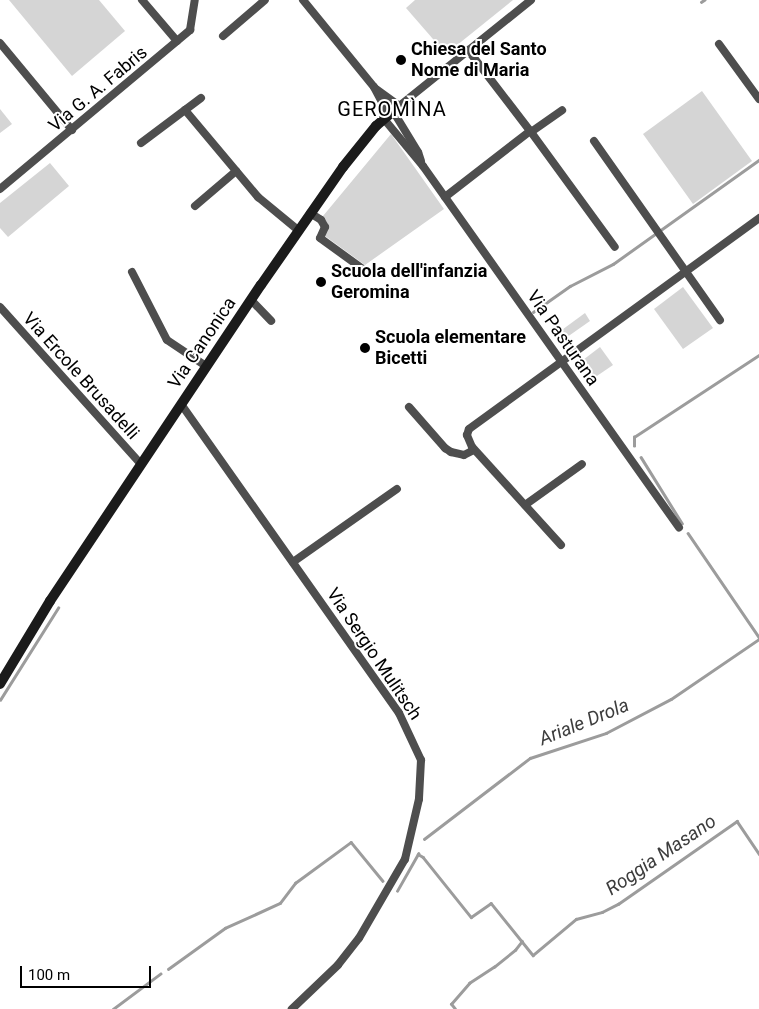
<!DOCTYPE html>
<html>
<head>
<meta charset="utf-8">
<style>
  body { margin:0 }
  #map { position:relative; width:759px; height:1009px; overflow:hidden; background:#fff; font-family:Roboto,sans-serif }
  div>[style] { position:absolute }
  .green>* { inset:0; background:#d5d5d5 }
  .stream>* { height:2.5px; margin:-1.25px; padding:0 1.25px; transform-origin:1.25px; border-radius:1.25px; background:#9c9c9c }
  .street>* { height:8px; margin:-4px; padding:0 4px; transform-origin:4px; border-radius:4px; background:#4e4e4e }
  .secondary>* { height:10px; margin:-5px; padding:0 5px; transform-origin:5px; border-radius:5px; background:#1b1b1b }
  .dots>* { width:14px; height:14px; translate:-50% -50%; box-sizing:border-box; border:2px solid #fff; border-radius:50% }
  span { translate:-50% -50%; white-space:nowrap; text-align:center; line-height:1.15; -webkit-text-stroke:4px #fff; paint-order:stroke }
  .poi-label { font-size:18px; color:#000; font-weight:700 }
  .left { translate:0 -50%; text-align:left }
  .street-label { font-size:18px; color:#000 }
  .water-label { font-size:19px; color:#3d3d3d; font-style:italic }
  .quarter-label { font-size:20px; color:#000; letter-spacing:1px }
  .scale { position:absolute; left:20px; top:966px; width:131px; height:22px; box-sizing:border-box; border:2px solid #000; border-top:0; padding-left:6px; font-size:15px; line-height:18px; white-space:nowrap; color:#000; -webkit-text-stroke:4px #fff; paint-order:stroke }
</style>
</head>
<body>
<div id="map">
  <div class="green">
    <div style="clip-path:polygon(9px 0,99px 0,125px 31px,72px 76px)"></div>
    <div style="clip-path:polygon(415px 0,513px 0,446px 54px,406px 8px)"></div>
    <div style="clip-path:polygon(702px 91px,752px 161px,693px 204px,643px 134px)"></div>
    <div style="clip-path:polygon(0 109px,12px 124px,0 133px)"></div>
    <div style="clip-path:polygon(391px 134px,444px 209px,365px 265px,325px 236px,329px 226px,323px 216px)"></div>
    <div style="clip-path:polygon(50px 163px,69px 186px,8px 237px,0 228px,0 203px)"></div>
    <div style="clip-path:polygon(683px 287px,713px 328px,683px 349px,654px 309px)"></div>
    <div style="clip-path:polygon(585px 313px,590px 321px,560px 342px,555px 335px)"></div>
    <div style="clip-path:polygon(600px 347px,613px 365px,591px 380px,579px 363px)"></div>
  </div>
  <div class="stream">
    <div style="left:701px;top:2px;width:4px;rotate:-34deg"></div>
    <div style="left:533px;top:312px;width:45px;rotate:-35.1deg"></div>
    <div style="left:570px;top:286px;width:48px;rotate:-27.1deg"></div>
    <div style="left:613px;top:264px;width:179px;rotate:-35.5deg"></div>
    <div style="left:634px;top:446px;width:9px;rotate:-90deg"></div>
    <div style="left:634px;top:437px;width:149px;rotate:-33.3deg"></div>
    <div style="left:641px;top:457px;width:78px;rotate:58.2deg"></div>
    <div style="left:688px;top:533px;width:126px;rotate:55.7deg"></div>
    <div style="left:0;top:700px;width:109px;rotate:-57.8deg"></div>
    <div style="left:424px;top:839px;width:133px;rotate:-37.4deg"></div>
    <div style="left:530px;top:758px;width:80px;rotate:-18.2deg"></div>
    <div style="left:606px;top:733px;width:73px;rotate:-27.6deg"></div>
    <div style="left:671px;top:699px;width:107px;rotate:-34.3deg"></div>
    <div style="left:397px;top:891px;width:43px;rotate:-60.4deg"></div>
    <div style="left:418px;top:854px;width:6px;rotate:31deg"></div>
    <div style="left:423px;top:857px;width:77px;rotate:51.3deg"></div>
    <div style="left:471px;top:917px;width:24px;rotate:-35deg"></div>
    <div style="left:491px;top:903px;width:67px;rotate:51.1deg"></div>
    <div style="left:533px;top:955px;width:56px;rotate:-39.9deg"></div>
    <div style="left:576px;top:919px;width:27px;rotate:-15deg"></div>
    <div style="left:602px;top:912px;width:18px;rotate:-27deg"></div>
    <div style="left:618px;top:904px;width:145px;rotate:-34.9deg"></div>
    <div style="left:737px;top:821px;width:40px;rotate:56deg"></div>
    <div style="left:168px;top:969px;width:70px;rotate:-35.7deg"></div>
    <div style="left:225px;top:928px;width:60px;rotate:-24.4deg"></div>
    <div style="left:280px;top:903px;width:25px;rotate:-53deg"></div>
    <div style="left:295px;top:883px;width:69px;rotate:-36.2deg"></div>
    <div style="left:351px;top:842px;width:50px;rotate:50.6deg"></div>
    <div style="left:113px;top:1009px;width:59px;rotate:-36.7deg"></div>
    <div style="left:455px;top:1009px;width:6px;rotate:-129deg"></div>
    <div style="left:451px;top:1004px;width:28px;rotate:-49deg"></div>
    <div style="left:469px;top:983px;width:30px;rotate:-33deg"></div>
    <div style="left:494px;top:967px;width:27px;rotate:-39deg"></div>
    <div style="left:515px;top:950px;width:11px;rotate:-52deg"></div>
  </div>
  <div class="street">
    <div style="left:142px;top:0;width:54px;rotate:49.5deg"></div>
    <div style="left:303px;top:0;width:112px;rotate:50.8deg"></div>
    <div style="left:374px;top:87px;width:32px;rotate:62deg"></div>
    <div style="left:223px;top:36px;width:55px;rotate:-40.6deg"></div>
    <div style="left:0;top:43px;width:113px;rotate:50.4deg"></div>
    <div style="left:719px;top:44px;width:68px;rotate:54deg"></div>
    <div style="left:468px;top:50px;width:103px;rotate:52.5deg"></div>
    <div style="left:531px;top:132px;width:142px;rotate:53.9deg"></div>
    <div style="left:376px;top:89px;width:29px;rotate:36deg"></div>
    <div style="left:201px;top:98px;width:20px;rotate:143deg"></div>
    <div style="left:185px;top:110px;width:114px;rotate:50deg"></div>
    <div style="left:258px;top:197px;width:52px;rotate:39.5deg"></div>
    <div style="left:384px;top:119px;width:61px;rotate:50.3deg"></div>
    <div style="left:423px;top:166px;width:443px;rotate:54.7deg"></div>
    <div style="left:531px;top:132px;width:38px;rotate:-35deg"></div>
    <div style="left:594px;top:141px;width:219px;rotate:54.9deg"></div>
    <div style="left:141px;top:143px;width:55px;rotate:-36.9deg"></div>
    <div style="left:421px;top:161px;width:9px;rotate:-108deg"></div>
    <div style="left:418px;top:152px;width:48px;rotate:-121.4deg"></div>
    <div style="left:393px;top:111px;width:177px;rotate:-38.8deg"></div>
    <div style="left:0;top:189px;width:248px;rotate:-39.9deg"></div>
    <div style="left:190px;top:30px;width:30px;rotate:-81deg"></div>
    <div style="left:445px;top:197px;width:108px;rotate:-37.8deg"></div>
    <div style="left:195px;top:206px;width:54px;rotate:-40.5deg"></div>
    <div style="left:310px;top:213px;width:13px;rotate:32deg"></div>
    <div style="left:321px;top:220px;width:8px;rotate:60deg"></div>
    <div style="left:325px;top:227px;width:12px;rotate:114deg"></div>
    <div style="left:320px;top:238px;width:58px;rotate:35.9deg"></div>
    <div style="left:132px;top:272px;width:76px;rotate:62.8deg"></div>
    <div style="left:167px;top:340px;width:47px;rotate:33.7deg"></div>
    <div style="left:251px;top:300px;width:29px;rotate:46deg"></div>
    <div style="left:0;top:307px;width:211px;rotate:48.1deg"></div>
    <div style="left:181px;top:404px;width:378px;rotate:54.8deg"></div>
    <div style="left:399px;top:713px;width:52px;rotate:64.9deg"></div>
    <div style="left:421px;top:760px;width:39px;rotate:93deg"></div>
    <div style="left:419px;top:799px;width:62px;rotate:103.1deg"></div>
    <div style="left:405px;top:859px;width:91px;rotate:120.2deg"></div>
    <div style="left:359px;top:938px;width:34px;rotate:128deg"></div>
    <div style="left:338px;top:965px;width:64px;rotate:136.3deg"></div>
    <div style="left:409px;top:407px;width:55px;rotate:48.7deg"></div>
    <div style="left:445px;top:448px;width:7px;rotate:34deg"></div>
    <div style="left:451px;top:452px;width:13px;rotate:13deg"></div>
    <div style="left:464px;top:455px;width:11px;rotate:-27deg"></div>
    <div style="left:525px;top:505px;width:70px;rotate:-35.7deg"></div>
    <div style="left:561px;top:545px;width:132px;rotate:-132.2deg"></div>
    <div style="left:472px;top:447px;width:13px;rotate:-113deg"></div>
    <div style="left:467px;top:435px;width:6px;rotate:-72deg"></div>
    <div style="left:469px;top:429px;width:359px;rotate:-36deg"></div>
    <div style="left:293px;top:562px;width:127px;rotate:-35.1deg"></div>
  </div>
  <div class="secondary">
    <div style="left:0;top:684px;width:97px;rotate:-58.9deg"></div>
    <div style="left:50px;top:601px;width:380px;rotate:-56.3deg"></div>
    <div style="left:261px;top:285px;width:144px;rotate:-55.2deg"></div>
    <div style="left:343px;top:167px;width:53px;rotate:-51.2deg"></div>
    <div style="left:376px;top:126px;width:23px;rotate:-41deg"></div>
  </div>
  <div class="dots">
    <div style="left:401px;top:60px;background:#000"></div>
    <div style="left:321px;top:282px;background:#000"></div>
    <div style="left:365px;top:348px;background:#000"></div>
  </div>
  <div class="poi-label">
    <span class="left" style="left:411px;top:60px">Chiesa del Santo<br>Nome di Maria</span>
    <span class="left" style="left:331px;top:282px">Scuola dell'infanzia<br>Geromina</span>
    <span class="left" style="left:375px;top:348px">Scuola elementare<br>Bicetti</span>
  </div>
  <div class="street-label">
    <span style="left:98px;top:89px;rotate:-40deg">Via G. A. Fabris</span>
    <span style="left:563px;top:338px;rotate:55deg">Via Pasturana</span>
    <span style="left:202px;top:343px;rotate:-56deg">Via Canonica</span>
    <span style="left:81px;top:376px;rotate:48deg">Via Ercole Brusadelli</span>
    <span style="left:374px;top:654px;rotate:56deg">Via Sergio Mulitsch</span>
  </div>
  <div class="water-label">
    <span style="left:584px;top:722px;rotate:-22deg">Ariale Drola</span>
    <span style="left:661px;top:855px;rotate:-34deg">Roggia Masano</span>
  </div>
  <div class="quarter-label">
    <span style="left:392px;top:109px">GEROMÌNA</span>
  </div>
  <div class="scale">100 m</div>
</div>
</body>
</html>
